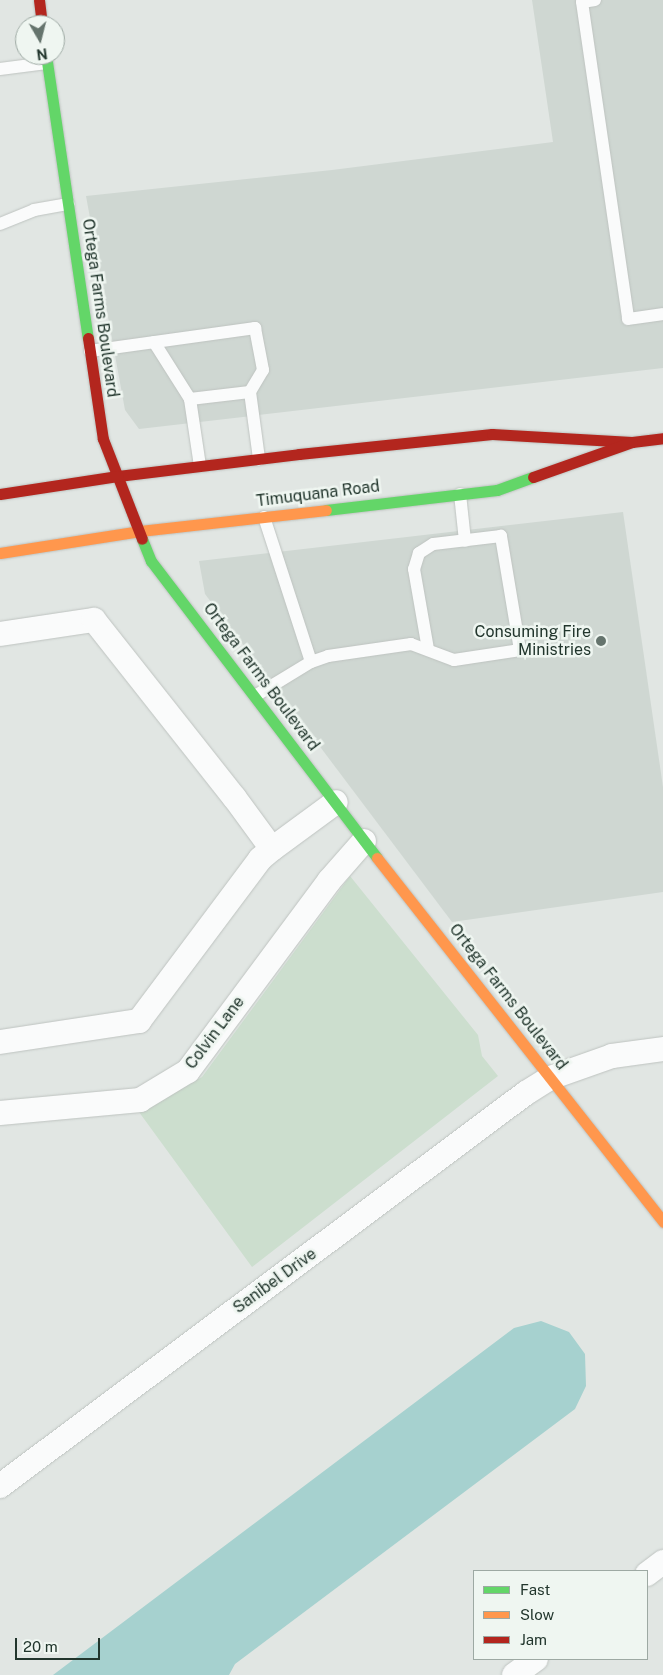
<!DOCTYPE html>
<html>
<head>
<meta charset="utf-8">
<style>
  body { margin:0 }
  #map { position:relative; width:663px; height:1675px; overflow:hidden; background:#e1e6e3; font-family:"Public Sans",sans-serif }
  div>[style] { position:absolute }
  .built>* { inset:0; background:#cfd7d2 }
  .green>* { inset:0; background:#ccdece }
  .water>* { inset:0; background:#a6d1cf }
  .roads { filter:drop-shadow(0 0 1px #bec3c0) drop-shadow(0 0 1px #bec3c0) }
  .lane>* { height:12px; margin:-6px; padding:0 6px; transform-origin:6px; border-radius:6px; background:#fafbfb }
  .street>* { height:24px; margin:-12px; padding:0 12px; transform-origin:12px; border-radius:12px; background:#fafbfb }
  .fast>* { height:11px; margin:-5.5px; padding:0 5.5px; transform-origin:5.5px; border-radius:5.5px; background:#63d668 }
  .slow>* { height:11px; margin:-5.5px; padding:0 5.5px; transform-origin:5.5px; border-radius:5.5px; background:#ff974d }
  .jam>* { height:11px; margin:-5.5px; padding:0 5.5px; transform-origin:5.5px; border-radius:5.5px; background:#b3261e }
  .dots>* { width:14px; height:14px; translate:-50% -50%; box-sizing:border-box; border:2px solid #eff6f1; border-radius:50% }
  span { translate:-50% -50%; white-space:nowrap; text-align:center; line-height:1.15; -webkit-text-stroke:5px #eff6f1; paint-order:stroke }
  .street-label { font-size:16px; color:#22362d }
  .poi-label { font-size:16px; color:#22362d }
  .right { translate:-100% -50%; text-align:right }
  .legend { position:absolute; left:473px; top:1570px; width:175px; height:90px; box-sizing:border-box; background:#eff6f1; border:1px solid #9da9a3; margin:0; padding:6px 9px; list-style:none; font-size:15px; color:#22362d }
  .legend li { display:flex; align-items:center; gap:10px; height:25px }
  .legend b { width:25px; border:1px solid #9da9a3 }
  .north { position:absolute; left:15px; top:15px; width:50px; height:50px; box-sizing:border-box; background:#eff6f1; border:1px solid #9da9a3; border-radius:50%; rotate:172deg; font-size:14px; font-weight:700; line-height:20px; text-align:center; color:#22362d }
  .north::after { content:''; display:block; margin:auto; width:18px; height:22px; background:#65746d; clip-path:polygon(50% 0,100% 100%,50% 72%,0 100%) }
  .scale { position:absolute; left:15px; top:1638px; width:85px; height:22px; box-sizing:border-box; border:2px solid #22362d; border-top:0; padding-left:6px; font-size:15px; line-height:18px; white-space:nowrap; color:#22362d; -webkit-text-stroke:4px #eff6f1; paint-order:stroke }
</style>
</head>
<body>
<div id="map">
  <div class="built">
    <div style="clip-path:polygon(532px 0,663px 0,663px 368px,139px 429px,125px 410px,86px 196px,332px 170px,553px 142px)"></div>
    <div style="clip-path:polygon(623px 512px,663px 787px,663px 892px,452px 922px,205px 594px,199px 561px)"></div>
  </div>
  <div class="green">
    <div style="clip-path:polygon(350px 876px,478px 1035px,482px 1056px,498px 1076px,252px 1267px,139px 1112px,202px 1077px)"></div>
  </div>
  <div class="water">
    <div style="clip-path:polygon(541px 1321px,569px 1332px,585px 1354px,586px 1386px,575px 1409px,235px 1664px,229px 1675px,53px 1675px,514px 1328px)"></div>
  </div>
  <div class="roads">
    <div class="lane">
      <div style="left:595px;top:0;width:13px;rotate:171deg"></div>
      <div style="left:582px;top:2px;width:320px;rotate:81.7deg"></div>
      <div style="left:628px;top:319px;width:35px;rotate:-8deg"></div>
      <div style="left:0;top:69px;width:47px;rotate:-7.3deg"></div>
      <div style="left:0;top:224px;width:37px;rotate:-22deg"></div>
      <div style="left:34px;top:210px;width:35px;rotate:-10deg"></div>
      <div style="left:154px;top:342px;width:67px;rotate:57.7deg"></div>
      <div style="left:90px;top:351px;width:167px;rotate:-7.9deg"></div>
      <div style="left:255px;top:328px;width:43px;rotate:79.2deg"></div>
      <div style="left:263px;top:370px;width:26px;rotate:121deg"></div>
      <div style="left:200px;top:466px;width:68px;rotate:-98.5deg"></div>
      <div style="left:190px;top:399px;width:60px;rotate:-6.7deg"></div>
      <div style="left:250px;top:392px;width:68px;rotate:82.3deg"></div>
      <div style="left:460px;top:494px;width:47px;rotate:83.9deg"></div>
      <div style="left:264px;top:517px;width:152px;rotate:72deg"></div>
      <div style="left:255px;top:696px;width:66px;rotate:-31.3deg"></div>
      <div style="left:311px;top:662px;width:18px;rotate:-19deg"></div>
      <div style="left:328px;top:656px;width:84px;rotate:-8.2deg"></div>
      <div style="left:411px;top:644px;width:46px;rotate:20.4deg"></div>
      <div style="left:454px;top:660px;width:67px;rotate:-8.6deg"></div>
      <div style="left:520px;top:650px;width:116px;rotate:-99.5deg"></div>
      <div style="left:501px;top:536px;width:68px;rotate:173.3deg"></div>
      <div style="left:433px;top:544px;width:17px;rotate:147deg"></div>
      <div style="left:419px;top:553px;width:17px;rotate:107deg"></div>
      <div style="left:414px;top:569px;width:81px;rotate:80.1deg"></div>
    </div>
    <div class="street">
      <div style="left:0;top:634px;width:95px;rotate:-8.5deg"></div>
      <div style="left:94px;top:620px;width:226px;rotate:51.7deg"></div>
      <div style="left:234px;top:797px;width:64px;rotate:53.8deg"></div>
      <div style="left:272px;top:849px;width:79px;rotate:-36.3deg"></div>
      <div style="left:0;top:1042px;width:141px;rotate:-8.6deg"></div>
      <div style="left:139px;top:1021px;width:202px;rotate:-53.2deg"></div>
      <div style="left:260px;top:859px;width:16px;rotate:-40deg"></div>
      <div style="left:0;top:1113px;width:141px;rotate:-5.3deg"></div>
      <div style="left:140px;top:1100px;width:56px;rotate:-31.1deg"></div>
      <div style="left:188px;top:1071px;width:237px;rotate:-53.4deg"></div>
      <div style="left:329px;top:881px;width:53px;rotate:-48.8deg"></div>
      <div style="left:0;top:1486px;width:657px;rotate:-36.77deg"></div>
      <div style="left:526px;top:1093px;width:28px;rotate:-32deg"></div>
      <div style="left:550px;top:1078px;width:66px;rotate:-19.5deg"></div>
      <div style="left:612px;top:1056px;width:51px;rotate:-7.8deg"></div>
      <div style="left:647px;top:1574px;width:20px;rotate:-37deg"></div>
      <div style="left:514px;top:1675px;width:27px;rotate:-36deg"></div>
    </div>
    <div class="fast">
      <div style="left:46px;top:55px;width:286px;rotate:81.6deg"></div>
      <div style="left:326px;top:510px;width:172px;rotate:-6.7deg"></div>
      <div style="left:497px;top:490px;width:38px;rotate:-20deg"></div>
      <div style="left:142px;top:539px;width:24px;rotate:68deg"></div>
      <div style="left:151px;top:561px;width:373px;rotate:52.7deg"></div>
    </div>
    <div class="slow">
      <div style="left:0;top:553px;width:142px;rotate:-8.9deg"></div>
      <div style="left:140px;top:531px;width:187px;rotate:-6.4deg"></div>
      <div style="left:377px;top:858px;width:463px;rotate:51.8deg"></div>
    </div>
    <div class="jam">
      <div style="left:39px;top:0;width:25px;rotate:83deg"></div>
      <div style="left:88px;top:338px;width:102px;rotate:81.6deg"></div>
      <div style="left:103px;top:439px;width:107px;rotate:68.7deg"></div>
      <div style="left:299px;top:454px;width:194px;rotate:-5.9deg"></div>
      <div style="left:492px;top:434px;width:140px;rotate:3.3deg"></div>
      <div style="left:632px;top:442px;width:31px;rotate:-7deg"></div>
      <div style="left:118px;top:476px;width:182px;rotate:-6.9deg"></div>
      <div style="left:533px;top:477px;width:105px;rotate:-19.5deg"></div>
      <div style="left:0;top:494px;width:119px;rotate:-8.7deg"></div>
    </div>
  </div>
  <div class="dots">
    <div style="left:601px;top:641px;background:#65746d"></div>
  </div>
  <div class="street-label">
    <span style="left:100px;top:308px;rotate:82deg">Ortega Farms Boulevard</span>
    <span style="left:318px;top:494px;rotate:-7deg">Timuquana Road</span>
    <span style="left:261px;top:677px;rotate:53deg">Ortega Farms Boulevard</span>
    <span style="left:508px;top:997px;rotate:52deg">Ortega Farms Boulevard</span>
    <span style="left:215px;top:1033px;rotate:-53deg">Colvin Lane</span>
    <span style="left:275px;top:1281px;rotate:-36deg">Sanibel Drive</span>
  </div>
  <div class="poi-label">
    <span class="right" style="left:591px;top:641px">Consuming Fire<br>Ministries</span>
  </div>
  <ul class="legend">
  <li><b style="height:6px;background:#63d668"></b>Fast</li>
  <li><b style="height:6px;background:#ff974d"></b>Slow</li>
  <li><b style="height:6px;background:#b3261e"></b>Jam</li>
  </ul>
  <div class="north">N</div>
  <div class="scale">20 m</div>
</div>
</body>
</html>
